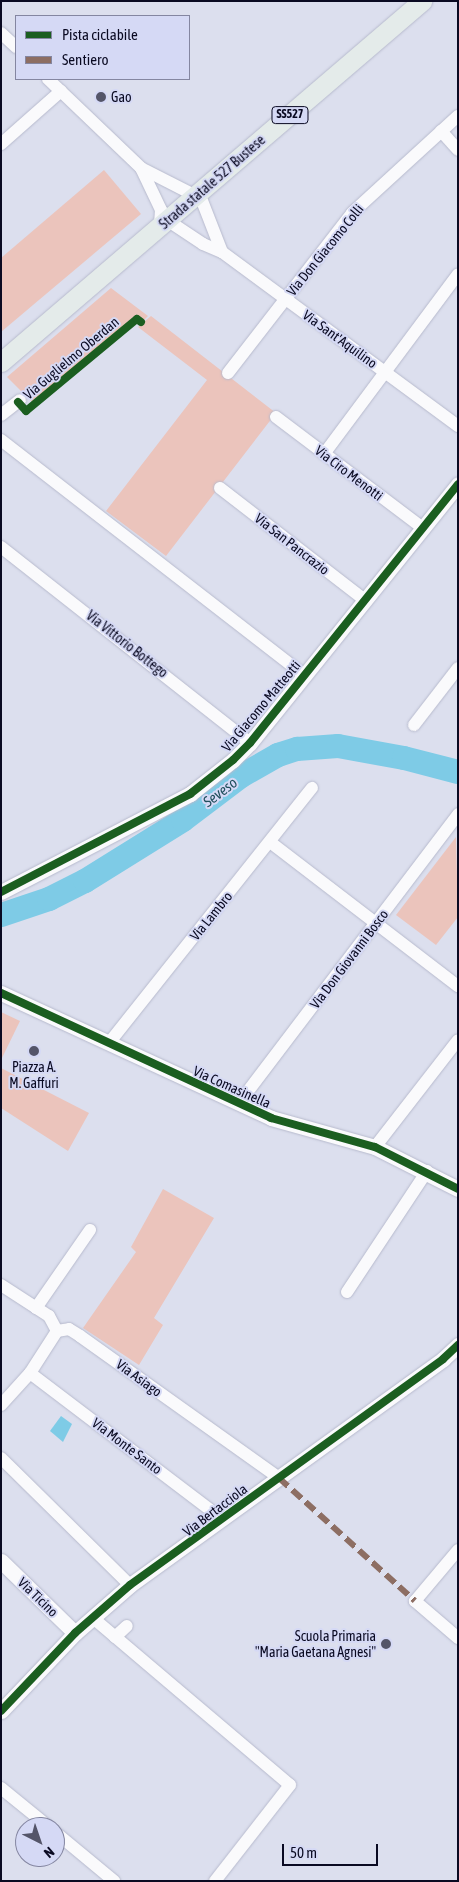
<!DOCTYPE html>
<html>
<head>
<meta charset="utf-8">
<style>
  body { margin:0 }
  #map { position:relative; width:459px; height:1882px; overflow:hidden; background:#dcdfee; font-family:"Asap Condensed",sans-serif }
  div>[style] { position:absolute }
  .green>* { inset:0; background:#ebc4bc }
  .water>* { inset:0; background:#7ecbe6 }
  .river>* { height:24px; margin:-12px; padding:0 12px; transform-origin:12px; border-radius:12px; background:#7ecbe6 }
  .roads { filter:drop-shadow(0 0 1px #b7bacd) drop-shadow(0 0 1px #b7bacd) }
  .minor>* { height:12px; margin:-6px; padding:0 6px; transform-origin:6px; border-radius:6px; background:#fafafc }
  .tertiary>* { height:15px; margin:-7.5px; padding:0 7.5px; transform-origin:7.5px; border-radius:7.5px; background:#fafafc }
  .primary>* { height:19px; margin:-9.5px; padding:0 9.5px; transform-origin:9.5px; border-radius:9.5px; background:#e4ebea }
  .quiet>* { height:6px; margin-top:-3px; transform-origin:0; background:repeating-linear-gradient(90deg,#8d6e63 0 12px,transparent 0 18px) }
  .cycleway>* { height:8px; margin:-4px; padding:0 4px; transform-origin:4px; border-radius:4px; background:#1b5e20 }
  .dots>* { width:14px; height:14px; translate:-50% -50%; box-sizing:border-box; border:2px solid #d5d9f5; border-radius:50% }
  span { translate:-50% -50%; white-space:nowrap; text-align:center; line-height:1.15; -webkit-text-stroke:4px #d5d9f5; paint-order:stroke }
  .shield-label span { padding:1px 4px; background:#d5d9f5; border:1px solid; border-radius:4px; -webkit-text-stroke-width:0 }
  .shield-label { font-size:12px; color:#0a0a22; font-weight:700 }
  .poi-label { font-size:14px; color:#0a0a22 }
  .left { translate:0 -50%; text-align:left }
  .right { translate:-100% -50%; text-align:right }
  .street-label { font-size:14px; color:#0a0a22 }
  .water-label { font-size:15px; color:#204f5c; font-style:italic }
  .frame { position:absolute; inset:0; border:2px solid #0a0a22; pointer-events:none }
  .legend { position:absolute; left:15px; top:15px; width:175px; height:65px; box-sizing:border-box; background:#d5d9f5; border:1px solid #8486a1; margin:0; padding:6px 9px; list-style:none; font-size:15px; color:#0a0a22 }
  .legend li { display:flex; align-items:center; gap:10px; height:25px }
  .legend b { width:25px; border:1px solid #8486a1 }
  .north { position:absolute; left:15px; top:1817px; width:50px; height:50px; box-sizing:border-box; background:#d5d9f5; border:1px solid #8486a1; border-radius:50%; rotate:139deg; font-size:14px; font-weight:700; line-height:20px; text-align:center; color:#0a0a22 }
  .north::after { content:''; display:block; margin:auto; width:18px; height:22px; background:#545569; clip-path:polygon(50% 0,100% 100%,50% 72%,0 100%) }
  .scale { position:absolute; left:282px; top:1844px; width:96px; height:22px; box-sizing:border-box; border:2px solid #0a0a22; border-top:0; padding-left:6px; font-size:15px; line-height:18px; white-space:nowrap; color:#0a0a22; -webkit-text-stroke:4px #d5d9f5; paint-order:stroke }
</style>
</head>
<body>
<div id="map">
  <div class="green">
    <div style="clip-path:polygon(104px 170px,141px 214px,1px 332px,1px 258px)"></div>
    <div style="clip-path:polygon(111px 288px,148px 316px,144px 320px,136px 315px,32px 402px,7px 377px)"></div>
    <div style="clip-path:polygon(151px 316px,276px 413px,166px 556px,106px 511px,207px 380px,138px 327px)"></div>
    <div style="clip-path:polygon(456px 837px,458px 917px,436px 945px,396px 915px)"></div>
    <div style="clip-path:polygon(1px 1012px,20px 1021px,1px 1060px)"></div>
    <div style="clip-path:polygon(1px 1068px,89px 1113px,68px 1151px,1px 1108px)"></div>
    <div style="clip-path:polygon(163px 1189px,214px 1218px,154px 1318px,163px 1325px,139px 1365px,83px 1328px,136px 1252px,131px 1247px)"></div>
  </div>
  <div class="water">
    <div style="clip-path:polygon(61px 1416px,72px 1424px,63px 1442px,50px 1431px)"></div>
  </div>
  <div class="river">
    <div style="left:1px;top:915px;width:51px;rotate:-18.4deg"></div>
    <div style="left:49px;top:899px;width:40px;rotate:-26.6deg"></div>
    <div style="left:85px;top:881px;width:115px;rotate:-31.9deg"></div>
    <div style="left:183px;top:820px;width:73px;rotate:-37.2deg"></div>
    <div style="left:241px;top:776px;width:43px;rotate:-29.6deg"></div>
    <div style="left:278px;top:755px;width:20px;rotate:-18deg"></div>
    <div style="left:297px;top:749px;width:41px;rotate:-4.2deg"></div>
    <div style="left:338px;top:746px;width:67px;rotate:10.3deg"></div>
    <div style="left:404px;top:758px;width:56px;rotate:14.5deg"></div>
  </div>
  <div class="roads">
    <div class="minor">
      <div style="left:1px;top:33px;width:21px;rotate:43deg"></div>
      <div style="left:48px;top:79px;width:129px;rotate:43.7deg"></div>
      <div style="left:141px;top:168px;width:47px;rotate:64.5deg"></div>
      <div style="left:161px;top:210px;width:16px;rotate:94deg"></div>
      <div style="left:441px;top:131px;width:25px;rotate:48deg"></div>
      <div style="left:1px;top:144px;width:80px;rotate:-41.5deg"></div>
      <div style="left:141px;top:168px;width:62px;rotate:27deg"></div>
      <div style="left:199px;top:193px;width:63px;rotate:68.7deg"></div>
      <div style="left:167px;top:220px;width:43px;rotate:33.7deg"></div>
      <div style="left:203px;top:244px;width:21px;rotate:23deg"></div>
      <div style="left:222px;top:252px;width:293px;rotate:36.4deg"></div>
      <div style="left:228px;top:373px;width:202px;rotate:-52.2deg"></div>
      <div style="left:352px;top:213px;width:144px;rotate:-42.5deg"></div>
      <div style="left:1px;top:415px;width:24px;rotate:-38deg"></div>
      <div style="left:276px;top:417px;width:184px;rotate:37.1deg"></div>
      <div style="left:1px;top:440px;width:383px;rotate:37.8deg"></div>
      <div style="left:324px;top:454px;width:224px;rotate:-53.3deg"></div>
      <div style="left:220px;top:488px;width:183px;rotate:37.7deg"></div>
      <div style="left:1px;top:547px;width:317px;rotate:38.2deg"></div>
      <div style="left:414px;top:725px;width:72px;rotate:-52.3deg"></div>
      <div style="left:270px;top:842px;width:237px;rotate:37.5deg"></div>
      <div style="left:109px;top:1043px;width:326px;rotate:-51.5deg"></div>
      <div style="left:239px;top:1103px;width:363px;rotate:-52.8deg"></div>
      <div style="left:375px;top:1147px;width:135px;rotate:-52.2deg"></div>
      <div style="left:1px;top:1285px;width:57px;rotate:32.9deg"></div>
      <div style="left:49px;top:1316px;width:17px;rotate:62deg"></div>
      <div style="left:347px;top:1292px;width:145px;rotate:-56.5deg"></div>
      <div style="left:36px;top:1308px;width:95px;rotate:-55.3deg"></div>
      <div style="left:57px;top:1331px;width:12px;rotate:-9deg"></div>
      <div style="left:69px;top:1329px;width:13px;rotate:32deg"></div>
      <div style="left:80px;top:1336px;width:244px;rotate:35.5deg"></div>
      <div style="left:30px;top:1373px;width:243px;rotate:37.2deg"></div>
      <div style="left:1px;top:1405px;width:43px;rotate:-47.8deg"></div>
      <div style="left:30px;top:1373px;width:50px;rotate:-57.3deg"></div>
      <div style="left:1px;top:1458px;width:181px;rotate:44.6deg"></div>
      <div style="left:458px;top:1550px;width:67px;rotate:130.1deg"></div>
      <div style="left:415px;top:1601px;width:57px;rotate:40.7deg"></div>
      <div style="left:93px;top:1618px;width:258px;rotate:40.3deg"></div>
      <div style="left:290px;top:1785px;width:122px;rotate:128deg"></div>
      <div style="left:115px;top:1637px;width:16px;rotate:-43deg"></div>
      <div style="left:1px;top:1788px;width:62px;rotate:39.1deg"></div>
      <div style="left:55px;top:1832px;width:77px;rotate:39.7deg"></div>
    </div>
    <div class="tertiary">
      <div style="left:1px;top:892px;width:213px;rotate:-27.4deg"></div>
      <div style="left:190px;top:794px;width:55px;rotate:-38.3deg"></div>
      <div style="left:233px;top:760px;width:24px;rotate:-45deg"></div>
      <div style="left:250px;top:743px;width:332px;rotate:-51.2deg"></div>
      <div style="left:1px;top:993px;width:298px;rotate:24.8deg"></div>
      <div style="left:271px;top:1118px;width:108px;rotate:15.6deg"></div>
      <div style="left:375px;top:1147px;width:93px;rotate:26.8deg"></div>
      <div style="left:1px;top:1561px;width:103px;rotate:44.2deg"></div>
      <div style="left:1px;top:1711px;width:108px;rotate:-46.5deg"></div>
      <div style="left:75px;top:1633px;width:73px;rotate:-41.1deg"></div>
      <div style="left:130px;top:1585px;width:386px;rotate:-35.8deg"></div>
      <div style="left:443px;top:1359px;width:21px;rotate:-43deg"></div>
    </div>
    <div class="primary">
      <div style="left:1px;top:362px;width:555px;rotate:-40.61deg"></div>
    </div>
  </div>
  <div class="quiet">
    <div style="left:279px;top:1478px;width:183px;rotate:42.1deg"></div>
  </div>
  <div class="cycleway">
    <div style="left:18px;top:402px;width:12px;rotate:48deg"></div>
    <div style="left:26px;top:411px;width:144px;rotate:-39.7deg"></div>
    <div style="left:137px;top:319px;width:5px;rotate:37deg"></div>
    <div style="left:1px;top:892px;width:213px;rotate:-27.4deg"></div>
    <div style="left:190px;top:794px;width:55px;rotate:-38.3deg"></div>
    <div style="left:233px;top:760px;width:24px;rotate:-45deg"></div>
    <div style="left:250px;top:743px;width:332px;rotate:-51.2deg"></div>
    <div style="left:1px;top:993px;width:298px;rotate:24.8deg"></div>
    <div style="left:271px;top:1118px;width:108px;rotate:15.6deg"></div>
    <div style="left:375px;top:1147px;width:93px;rotate:26.8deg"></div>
    <div style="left:1px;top:1711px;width:108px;rotate:-46.5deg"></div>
    <div style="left:75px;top:1633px;width:73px;rotate:-41.1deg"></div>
    <div style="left:130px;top:1585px;width:386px;rotate:-35.8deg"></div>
    <div style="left:443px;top:1359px;width:21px;rotate:-43deg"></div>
  </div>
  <div class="dots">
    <div style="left:101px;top:97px;background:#545569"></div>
    <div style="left:34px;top:1051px;background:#545569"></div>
    <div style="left:386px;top:1644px;background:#545569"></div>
  </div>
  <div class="shield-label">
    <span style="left:290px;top:115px">SS527</span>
  </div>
  <div class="poi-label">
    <span class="left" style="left:111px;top:97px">Gao</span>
    <span style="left:34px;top:1075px">Piazza A.<br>M. Gaffuri</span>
    <span class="right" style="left:376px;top:1644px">Scuola Primaria<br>"Maria Gaetana Agnesi"</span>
  </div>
  <div class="street-label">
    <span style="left:212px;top:182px;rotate:-41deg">Strada statale 527 Bustese</span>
    <span style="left:325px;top:250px;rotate:-51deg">Via Don Giacomo Colli</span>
    <span style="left:340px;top:339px;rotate:36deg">Via Sant'Aquilino</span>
    <span style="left:71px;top:358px;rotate:-40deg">Via Guglielmo Oberdan</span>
    <span style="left:349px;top:473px;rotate:37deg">Via Ciro Menotti</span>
    <span style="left:292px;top:544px;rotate:38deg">Via San Pancrazio</span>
    <span style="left:127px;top:644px;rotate:38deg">Via Vittorio Bottego</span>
    <span style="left:261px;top:706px;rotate:-50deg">Via Giacomo Matteotti</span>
    <span style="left:211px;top:916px;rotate:-51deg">Via Lambro</span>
    <span style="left:349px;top:959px;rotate:-53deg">Via Don Giovanni Bosco</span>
    <span style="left:232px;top:1087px;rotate:24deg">Via Comasinella</span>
    <span style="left:139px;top:1378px;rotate:36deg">Via Asiago</span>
    <span style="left:127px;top:1446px;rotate:37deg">Via Monte Santo</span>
    <span style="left:215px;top:1510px;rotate:-37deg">Via Bertacciola</span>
    <span style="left:38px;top:1597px;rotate:44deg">Via Ticino</span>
  </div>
  <div class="water-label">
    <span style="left:220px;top:792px;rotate:-37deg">Seveso</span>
  </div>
  <div class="frame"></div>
  <ul class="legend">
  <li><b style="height:6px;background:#1b5e20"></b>Pista ciclabile</li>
  <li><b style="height:6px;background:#8d6e63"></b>Sentiero</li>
  </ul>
  <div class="north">N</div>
  <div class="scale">50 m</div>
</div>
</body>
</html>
